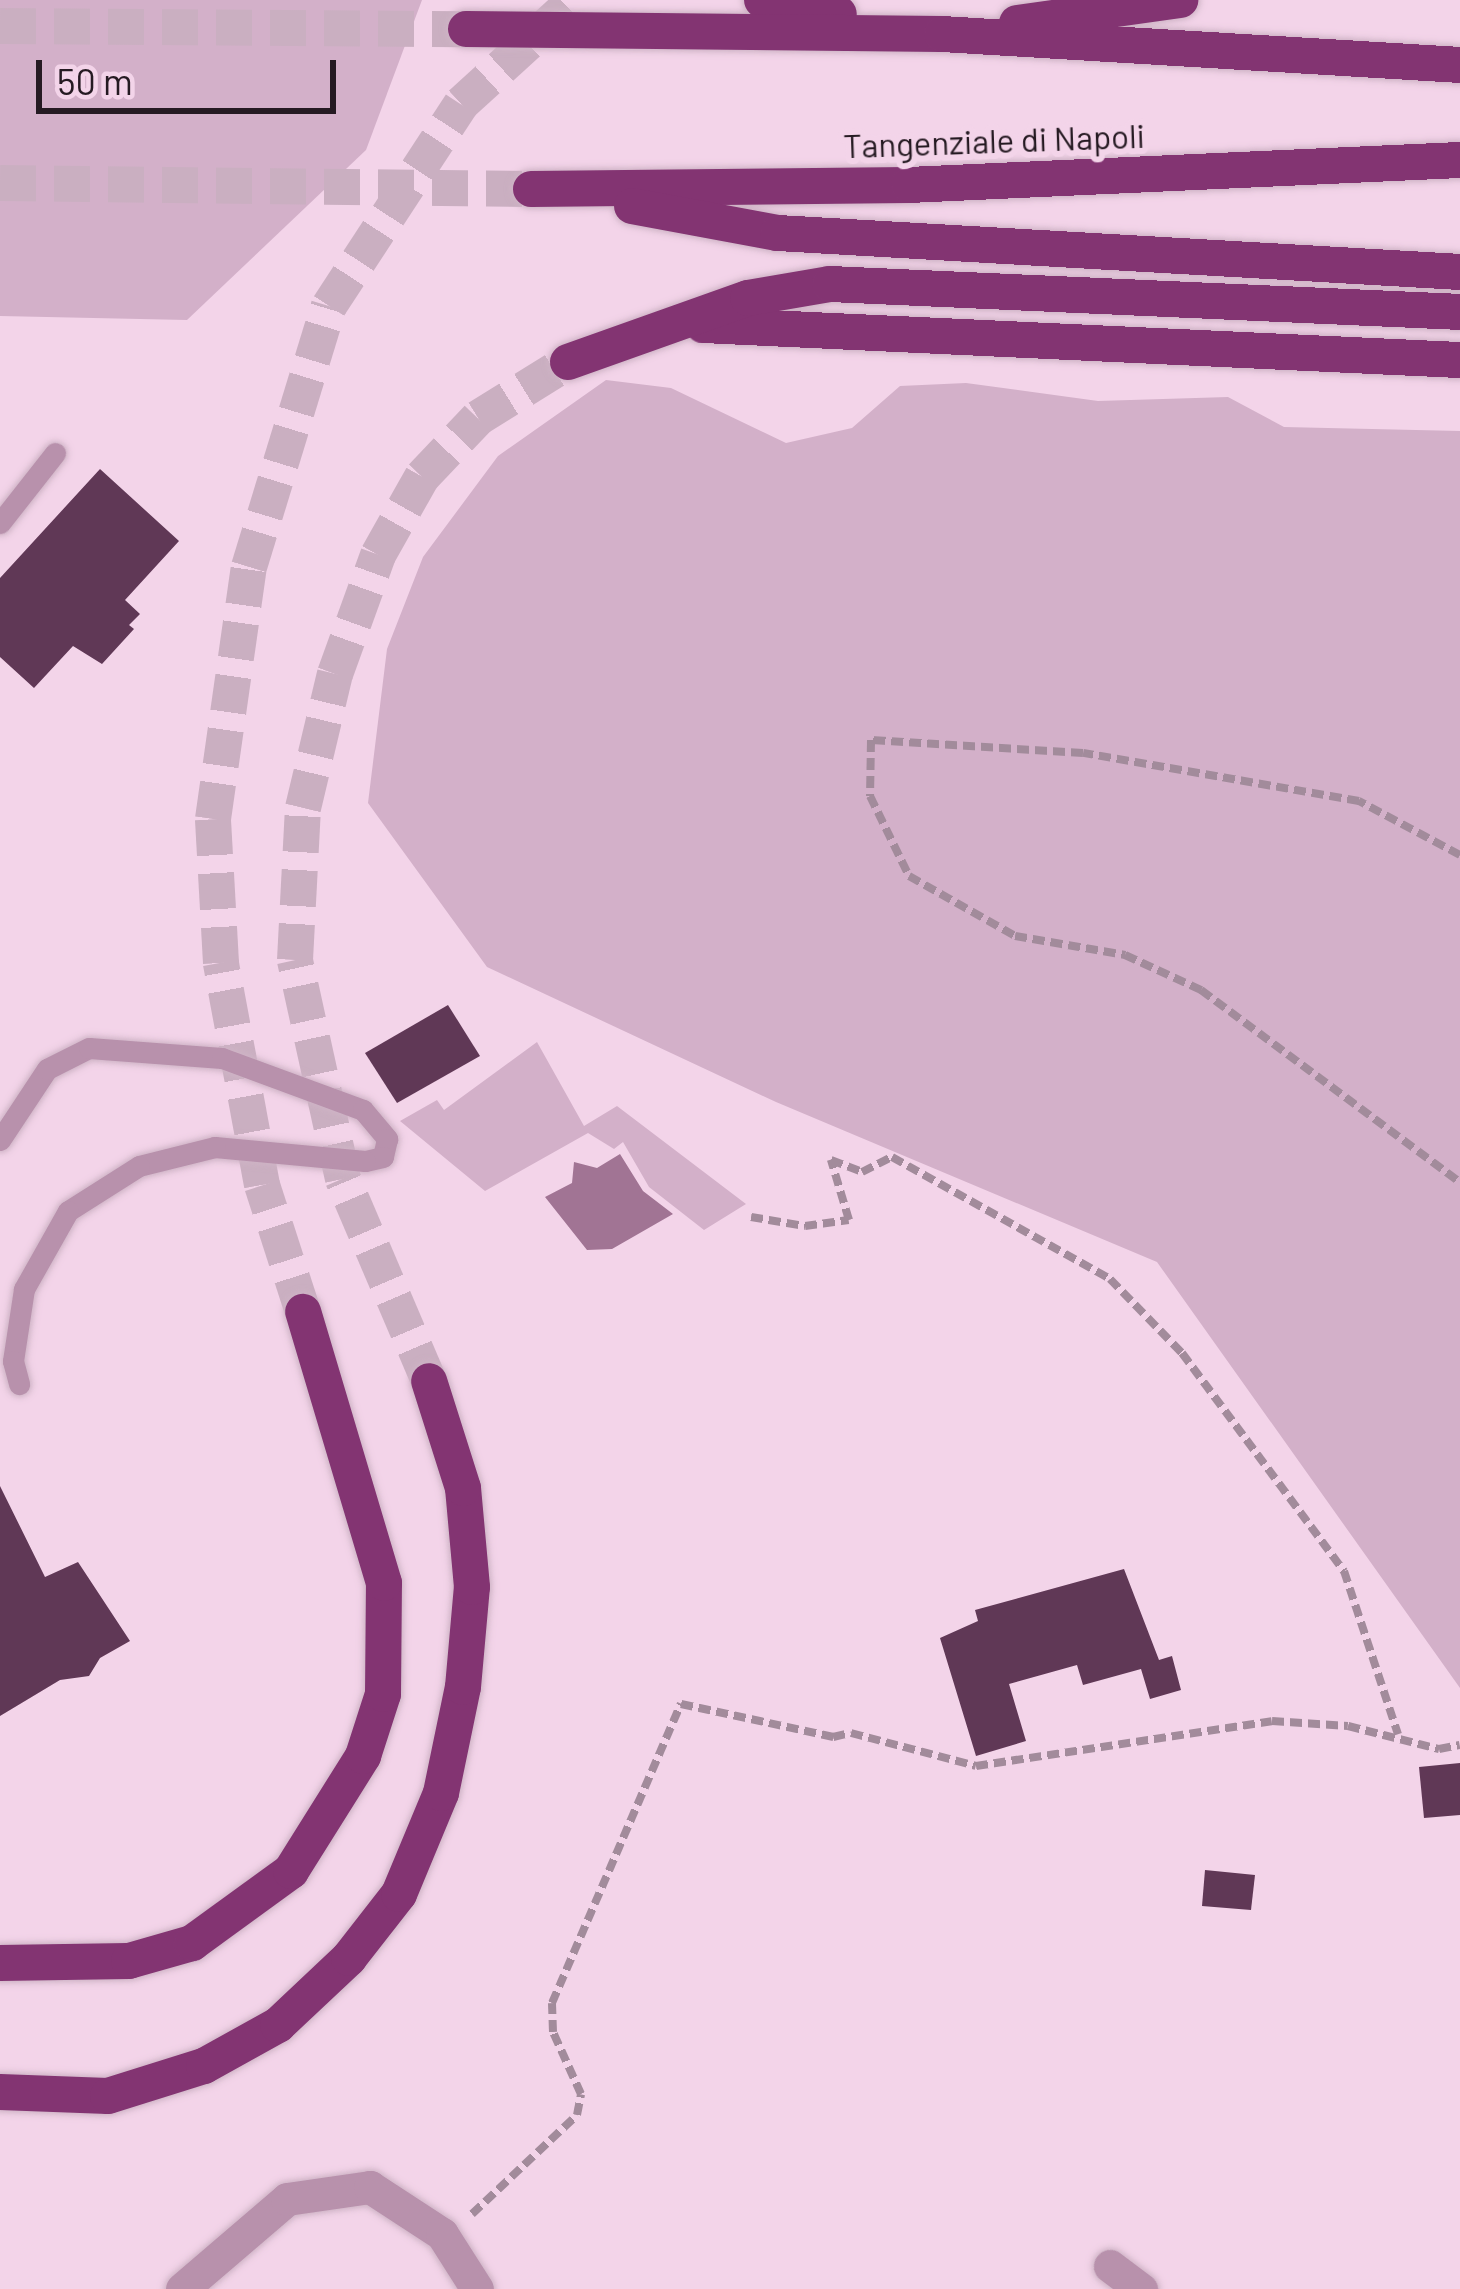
<!DOCTYPE html>
<html>
<head>
<meta charset="utf-8">
<style>
  body { margin:0 }
  #map { position:relative; width:1460px; height:2289px; overflow:hidden; background:#f3d4e9; font-family:Barlow,sans-serif }
  div>[style] { position:absolute }
  .green>* { inset:0; background:#d3b0c9 }
  .water>* { inset:0; background:#a17494 }
  .building>* { inset:0; background:#603856 }
  .motorway-tunnel>* { height:36px; margin-top:-18px; transform-origin:0; background:repeating-linear-gradient(90deg,#caafc1 0 36px,transparent 0 54px) }
  .path>* { height:8px; margin-top:-4px; transform-origin:0; background:repeating-linear-gradient(90deg,#a28b9b 0 12px,transparent 0 18px) }
  .roads { filter:drop-shadow(0 0 3px #ceb3c5) drop-shadow(0 0 3px #ceb3c5) }
  .service>* { height:21px; margin:-10.5px; padding:0 10.5px; transform-origin:10.5px; border-radius:10.5px; background:#b891ac }
  .minor>* { height:33px; margin:-16.5px; padding:0 16.5px; transform-origin:16.5px; border-radius:16.5px; background:#b891ac }
  .motorway>* { height:36px; margin:-18px; padding:0 18px; transform-origin:18px; border-radius:18px; background:#833472 }
  span { translate:-50% -50%; white-space:nowrap; text-align:center; line-height:1.15; -webkit-text-stroke:12px #f3d4e9; paint-order:stroke }
  .street-label { font-size:33px; color:#251a22 }
  .scale { position:absolute; left:36px; top:60px; width:300px; height:54px; box-sizing:border-box; border:6px solid #251a22; border-top:0; padding-left:15px; font-size:36px; line-height:42px; white-space:nowrap; color:#251a22; -webkit-text-stroke:9px #f3d4e9; paint-order:stroke }
</style>
</head>
<body>
<div id="map">
  <div class="green">
    <div style="clip-path:polygon(0 0,422px 0,366px 150px,187px 320px,0 316px)"></div>
    <div style="clip-path:polygon(606px 380px,671px 388px,786px 443px,852px 428px,900px 386px,966px 383px,1098px 401px,1228px 397px,1284px 427px,1460px 431px,1460px 1688px,1157px 1262px,776px 1102px,487px 967px,368px 803px,387px 649px,423px 557px,498px 456px)"></div>
    <div style="clip-path:polygon(537px 1042px,584px 1126px,617px 1106px,746px 1204px,704px 1230px,649px 1187px,623px 1142px,614px 1149px,588px 1133px,485px 1191px,400px 1121px,437px 1100px,444px 1110px)"></div>
  </div>
  <div class="water">
    <div style="clip-path:polygon(620px 1154px,643px 1191px,673px 1214px,612px 1249px,587px 1250px,545px 1197px,572px 1183px,574px 1162px,597px 1168px)"></div>
  </div>
  <div class="building">
    <div style="clip-path:polygon(100px 469px,179px 541px,125px 600px,140px 614px,129px 625px,134px 629px,102px 664px,73px 646px,34px 688px,0 657px,0 578px)"></div>
    <div style="clip-path:polygon(448px 1005px,480px 1056px,397px 1103px,365px 1053px)"></div>
    <div style="clip-path:polygon(0 1486px,45px 1577px,78px 1562px,130px 1641px,100px 1658px,89px 1676px,60px 1680px,0 1716px)"></div>
    <div style="clip-path:polygon(1124px 1569px,1159px 1660px,1172px 1656px,1181px 1690px,1150px 1699px,1141px 1669px,1083px 1685px,1077px 1665px,1009px 1684px,1026px 1741px,976px 1756px,940px 1638px,978px 1621px,975px 1610px)"></div>
    <div style="clip-path:polygon(1460px 1763px,1460px 1815px,1424px 1818px,1419px 1767px)"></div>
    <div style="clip-path:polygon(1205px 1870px,1255px 1875px,1251px 1910px,1202px 1906px)"></div>
  </div>
  <div class="motorway-tunnel">
    <div style="left:0;top:26px;width:466px;rotate:0.4deg"></div>
    <div style="left:0;top:183px;width:531px;rotate:0.65deg"></div>
    <div style="left:303px;top:1312px;width:133px;rotate:-107.9deg"></div>
    <div style="left:262px;top:1185px;width:226px;rotate:-100.5deg"></div>
    <div style="left:221px;top:963px;width:144px;rotate:-93.2deg"></div>
    <div style="left:213px;top:819px;width:255px;rotate:-81.9deg"></div>
    <div style="left:249px;top:567px;width:273px;rotate:-73deg"></div>
    <div style="left:329px;top:306px;width:241px;rotate:-56.8deg"></div>
    <div style="left:461px;top:104px;width:154px;rotate:-42.4deg"></div>
    <div style="left:429px;top:1381px;width:220px;rotate:-113.1deg"></div>
    <div style="left:343px;top:1179px;width:224px;rotate:-102.4deg"></div>
    <div style="left:295px;top:960px;width:152px;rotate:-87deg"></div>
    <div style="left:303px;top:808px;width:138px;rotate:-76.6deg"></div>
    <div style="left:335px;top:674px;width:127px;rotate:-70.1deg"></div>
    <div style="left:378px;top:555px;width:90px;rotate:-60.6deg"></div>
    <div style="left:422px;top:477px;width:81px;rotate:-46.5deg"></div>
    <div style="left:478px;top:418px;width:106px;rotate:-31.9deg"></div>
  </div>
  <div class="path">
    <div style="left:1460px;top:855px;width:115px;rotate:-151.9deg"></div>
    <div style="left:1359px;top:801px;width:280px;rotate:-170.1deg"></div>
    <div style="left:1083px;top:753px;width:212px;rotate:-176.5deg"></div>
    <div style="left:871px;top:740px;width:56px;rotate:91deg"></div>
    <div style="left:870px;top:796px;width:89px;rotate:64deg"></div>
    <div style="left:909px;top:876px;width:122px;rotate:29.5deg"></div>
    <div style="left:1015px;top:936px;width:112px;rotate:9.8deg"></div>
    <div style="left:1125px;top:955px;width:84px;rotate:24.7deg"></div>
    <div style="left:1201px;top:990px;width:322px;rotate:36.6deg"></div>
    <div style="left:751px;top:1217px;width:55px;rotate:9.5deg"></div>
    <div style="left:805px;top:1226px;width:44px;rotate:-7.8deg"></div>
    <div style="left:849px;top:1220px;width:63px;rotate:-106.7deg"></div>
    <div style="left:831px;top:1160px;width:33px;rotate:21deg"></div>
    <div style="left:862px;top:1172px;width:34px;rotate:-27deg"></div>
    <div style="left:892px;top:1157px;width:250px;rotate:29.2deg"></div>
    <div style="left:1110px;top:1279px;width:103px;rotate:45.8deg"></div>
    <div style="left:1182px;top:1353px;width:272px;rotate:53.4deg"></div>
    <div style="left:1344px;top:1571px;width:172px;rotate:71.7deg"></div>
    <div style="left:472px;top:2214px;width:144px;rotate:-43.3deg"></div>
    <div style="left:577px;top:2115px;width:21px;rotate:-79deg"></div>
    <div style="left:581px;top:2094px;width:68px;rotate:-114.3deg"></div>
    <div style="left:553px;top:2032px;width:29px;rotate:-92deg"></div>
    <div style="left:552px;top:2003px;width:326px;rotate:-66.7deg"></div>
    <div style="left:681px;top:1704px;width:156px;rotate:12.2deg"></div>
    <div style="left:833px;top:1737px;width:18px;rotate:-13deg"></div>
    <div style="left:851px;top:1733px;width:129px;rotate:14.8deg"></div>
    <div style="left:976px;top:1766px;width:299px;rotate:-8.6deg"></div>
    <div style="left:1272px;top:1721px;width:76px;rotate:3.8deg"></div>
    <div style="left:1348px;top:1726px;width:94px;rotate:14.2deg"></div>
    <div style="left:1439px;top:1749px;width:21px;rotate:-11deg"></div>
  </div>
  <div class="roads">
    <div class="service">
      <div style="left:0;top:523px;width:89px;rotate:-51.8deg"></div>
      <div style="left:0;top:1140px;width:85px;rotate:-56.5deg"></div>
      <div style="left:47px;top:1069px;width:47px;rotate:-26.6deg"></div>
      <div style="left:89px;top:1048px;width:133px;rotate:4.3deg"></div>
      <div style="left:222px;top:1058px;width:150px;rotate:20.2deg"></div>
      <div style="left:363px;top:1110px;width:38px;rotate:50deg"></div>
      <div style="left:387px;top:1139px;width:18px;rotate:103deg"></div>
      <div style="left:383px;top:1157px;width:18px;rotate:167deg"></div>
      <div style="left:365px;top:1161px;width:151px;rotate:-174.7deg"></div>
      <div style="left:215px;top:1147px;width:78px;rotate:166deg"></div>
      <div style="left:139px;top:1166px;width:84px;rotate:147.6deg"></div>
      <div style="left:68px;top:1211px;width:90px;rotate:119.4deg"></div>
      <div style="left:24px;top:1289px;width:73px;rotate:98.7deg"></div>
      <div style="left:13px;top:1361px;width:24px;rotate:75deg"></div>
    </div>
    <div class="minor">
      <div style="left:1110px;top:2266px;width:39px;rotate:37deg"></div>
      <div style="left:182px;top:2289px;width:138px;rotate:-40.6deg"></div>
      <div style="left:287px;top:2199px;width:84px;rotate:-8.2deg"></div>
      <div style="left:370px;top:2187px;width:86px;rotate:33.1deg"></div>
      <div style="left:442px;top:2234px;width:65px;rotate:57.5deg"></div>
    </div>
    <div class="motorway">
      <div style="left:762px;top:0;width:78px;rotate:10.3deg"></div>
      <div style="left:1017px;top:23px;width:165px;rotate:-8deg"></div>
      <div style="left:466px;top:29px;width:476px;rotate:0.6deg"></div>
      <div style="left:942px;top:34px;width:519px;rotate:3.42deg"></div>
      <div style="left:531px;top:189px;width:378px;rotate:-0.6deg"></div>
      <div style="left:909px;top:185px;width:552px;rotate:-2.6deg"></div>
      <div style="left:632px;top:206px;width:148px;rotate:10.5deg"></div>
      <div style="left:778px;top:233px;width:683px;rotate:3.27deg"></div>
      <div style="left:703px;top:325px;width:758px;rotate:2.65deg"></div>
      <div style="left:568px;top:362px;width:191px;rotate:-19.6deg"></div>
      <div style="left:748px;top:298px;width:83px;rotate:-9.7deg"></div>
      <div style="left:830px;top:284px;width:631px;rotate:2.54deg"></div>
      <div style="left:0;top:1963px;width:129px;rotate:-0.9deg"></div>
      <div style="left:129px;top:1961px;width:66px;rotate:-15.9deg"></div>
      <div style="left:192px;top:1943px;width:122px;rotate:-36deg"></div>
      <div style="left:291px;top:1871px;width:136px;rotate:-57.9deg"></div>
      <div style="left:363px;top:1756px;width:65px;rotate:-72.1deg"></div>
      <div style="left:383px;top:1694px;width:111px;rotate:-89.5deg"></div>
      <div style="left:384px;top:1583px;width:283px;rotate:-106.6deg"></div>
      <div style="left:0;top:2092px;width:108px;rotate:2.1deg"></div>
      <div style="left:108px;top:2096px;width:101px;rotate:-17.4deg"></div>
      <div style="left:204px;top:2066px;width:85px;rotate:-29deg"></div>
      <div style="left:278px;top:2025px;width:98px;rotate:-43.3deg"></div>
      <div style="left:349px;top:1958px;width:81px;rotate:-52deg"></div>
      <div style="left:399px;top:1894px;width:109px;rotate:-67.4deg"></div>
      <div style="left:441px;top:1793px;width:108px;rotate:-78.3deg"></div>
      <div style="left:463px;top:1687px;width:100px;rotate:-84.9deg"></div>
      <div style="left:472px;top:1587px;width:99px;rotate:-95.2deg"></div>
      <div style="left:463px;top:1488px;width:112px;rotate:-107.6deg"></div>
    </div>
  </div>
  <div class="street-label">
    <span style="left:994px;top:141px;rotate:-2deg">Tangenziale di Napoli</span>
  </div>
  <div class="scale">50 m</div>
</div>
</body>
</html>
